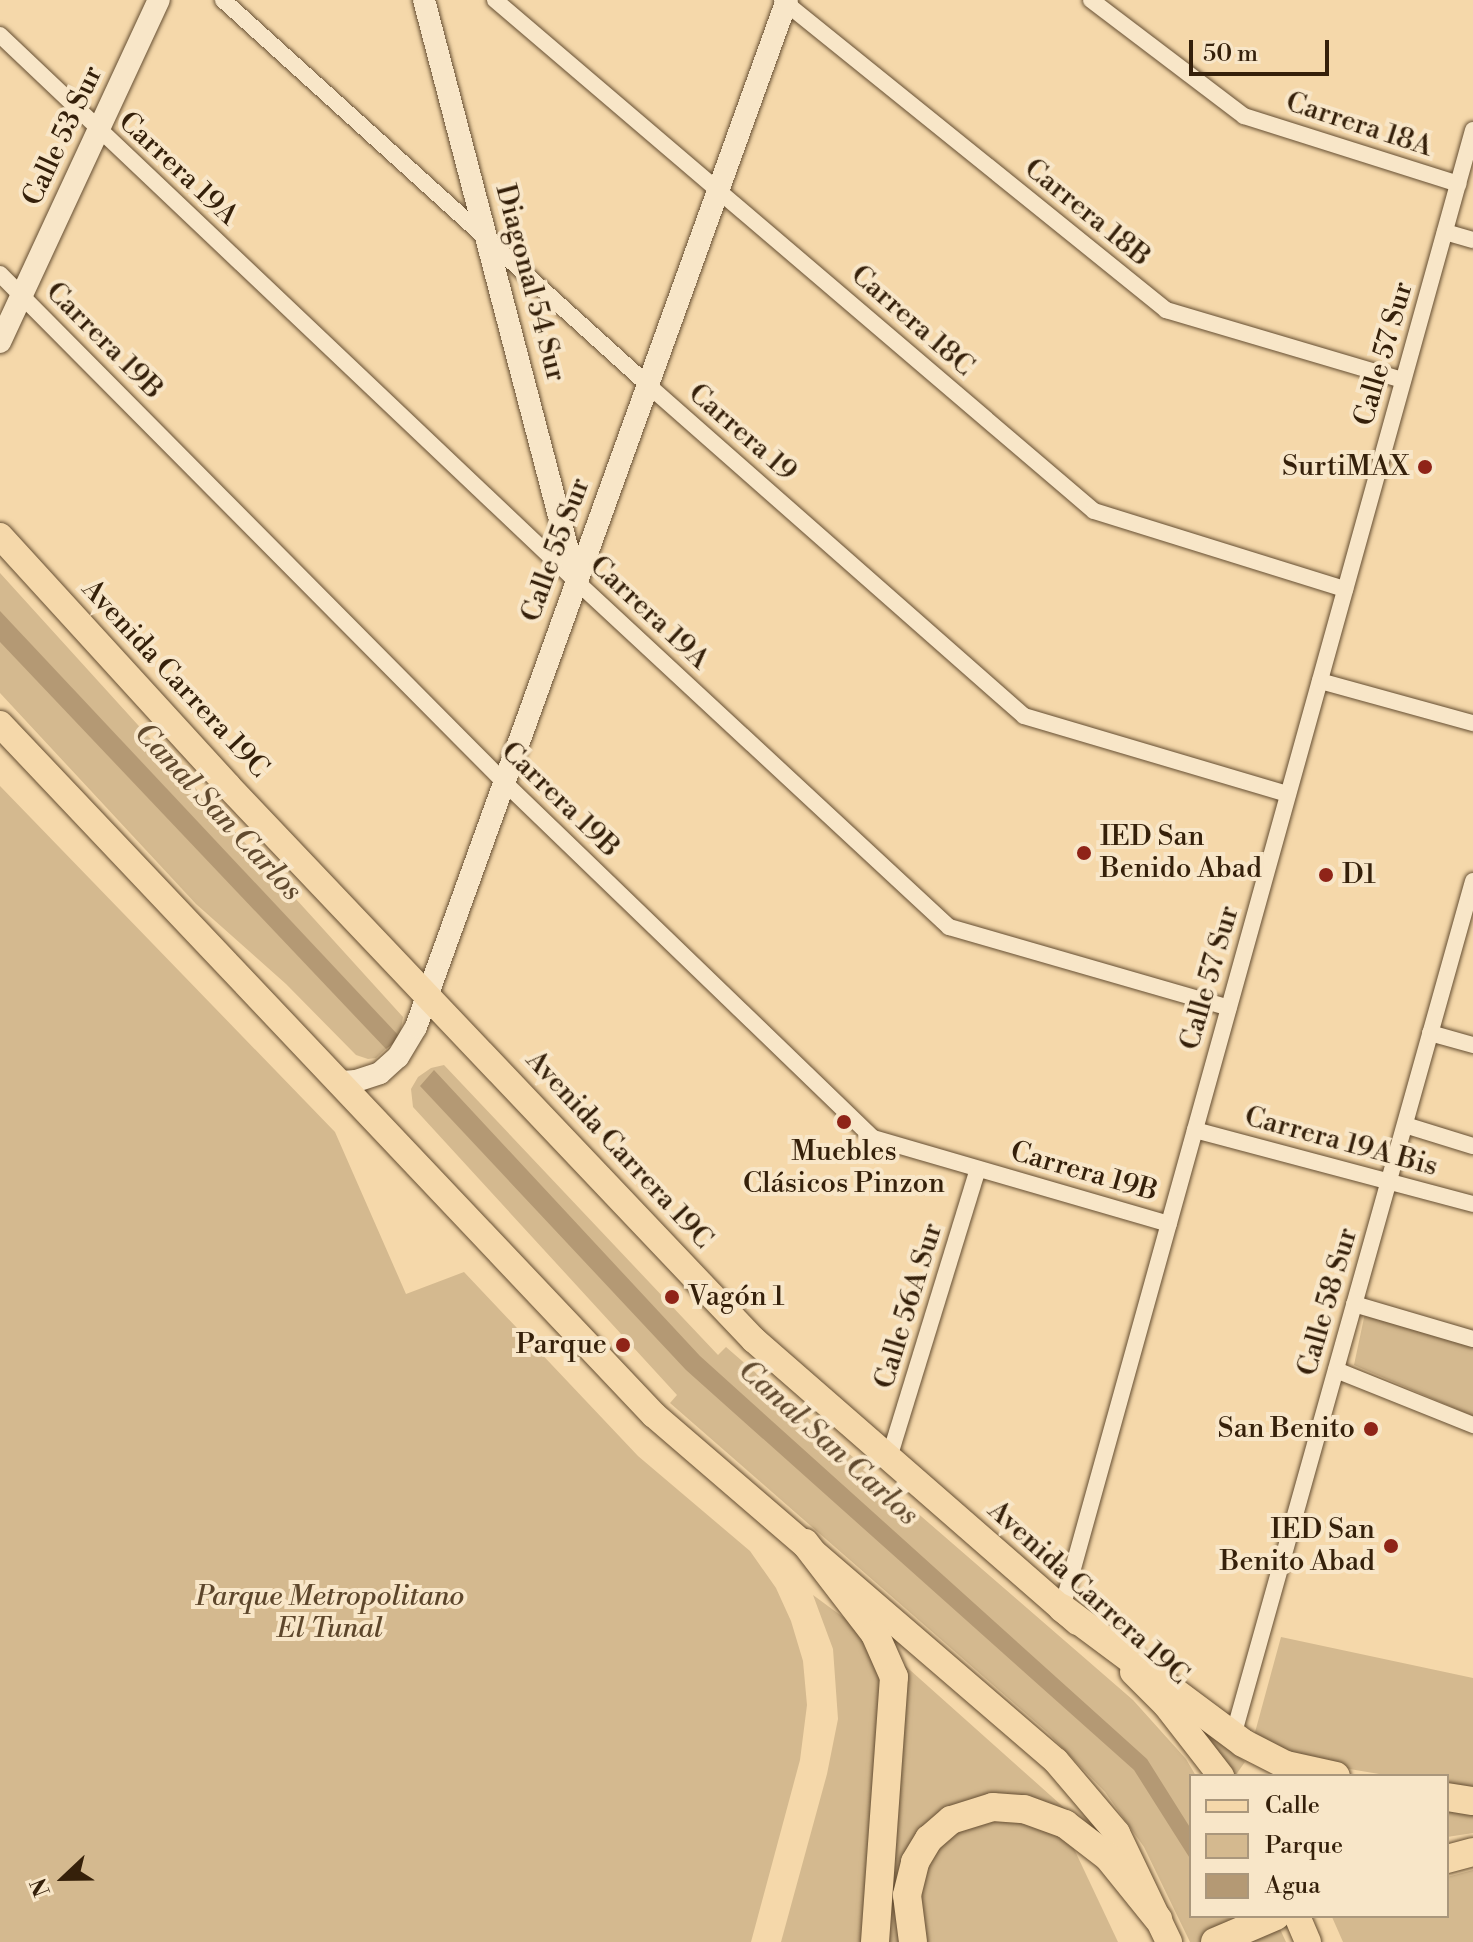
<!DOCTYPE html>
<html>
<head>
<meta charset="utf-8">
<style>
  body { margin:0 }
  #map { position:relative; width:1473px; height:1942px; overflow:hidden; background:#f5d8aa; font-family:"Libre Bodoni",serif }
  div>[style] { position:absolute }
  .green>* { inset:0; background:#d4b98f }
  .water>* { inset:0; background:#b49974 }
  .roads { filter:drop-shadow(0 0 2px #654e32) drop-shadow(0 0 2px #654e32) }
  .minor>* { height:16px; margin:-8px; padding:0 8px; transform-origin:8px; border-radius:8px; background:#f8e6c8 }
  .tertiary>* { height:22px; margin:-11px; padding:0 11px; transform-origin:11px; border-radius:11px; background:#f8e6c8 }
  .primary>* { height:26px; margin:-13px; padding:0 13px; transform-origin:13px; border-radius:13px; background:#f5d8aa }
  .trunk>* { height:28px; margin:-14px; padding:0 14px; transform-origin:14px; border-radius:14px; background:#f5d8aa }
  .dots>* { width:22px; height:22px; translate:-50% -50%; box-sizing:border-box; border:4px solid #f8e6c8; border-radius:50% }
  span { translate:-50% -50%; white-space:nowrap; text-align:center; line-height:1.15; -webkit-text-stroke:8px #f8e6c8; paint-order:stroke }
  .street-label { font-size:28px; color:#35200a }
  .poi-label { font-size:28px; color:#35200a }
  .right { translate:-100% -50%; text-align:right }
  .left { translate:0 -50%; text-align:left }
  .park-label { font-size:28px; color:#5d462b; font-style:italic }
  .water-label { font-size:30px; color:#614a2f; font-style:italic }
  .legend { position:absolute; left:1189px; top:1774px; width:260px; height:144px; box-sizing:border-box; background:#f8e6c8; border:2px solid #aa977c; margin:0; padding:10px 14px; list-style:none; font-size:24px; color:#35200a }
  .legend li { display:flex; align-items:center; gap:16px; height:40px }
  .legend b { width:40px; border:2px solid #aa977c }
  .north { position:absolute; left:24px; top:1838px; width:80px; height:80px; -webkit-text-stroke:6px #f8e6c8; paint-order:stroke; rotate:248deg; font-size:22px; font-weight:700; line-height:32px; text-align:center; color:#35200a }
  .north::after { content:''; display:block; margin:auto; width:28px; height:36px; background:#35200a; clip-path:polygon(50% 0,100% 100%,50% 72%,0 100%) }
  .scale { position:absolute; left:1189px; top:40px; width:140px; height:36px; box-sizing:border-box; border:4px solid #35200a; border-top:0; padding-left:10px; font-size:24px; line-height:28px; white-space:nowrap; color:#35200a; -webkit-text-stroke:6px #f8e6c8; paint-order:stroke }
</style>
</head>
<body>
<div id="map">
  <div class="green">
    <div style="clip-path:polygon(0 573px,403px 1017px,400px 1035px,376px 1058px,368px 1059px,356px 1055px,286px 984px,196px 904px,0 693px)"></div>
    <div style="clip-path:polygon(0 786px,335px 1132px,406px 1294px,464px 1272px,638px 1456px,750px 1551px,776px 1588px,791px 1621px,803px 1661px,807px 1705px,800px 1760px,751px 1942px,0 1942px)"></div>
    <div style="clip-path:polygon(444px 1065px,718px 1355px,726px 1347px,1133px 1700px,1186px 1759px,1196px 1776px,1191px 1776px,1191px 1916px,1274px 1916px,1286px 1942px,1190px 1942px,1144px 1847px,1105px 1792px,1047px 1732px,670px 1403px,677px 1395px,413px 1107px,411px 1089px,418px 1077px,431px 1068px)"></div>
    <div style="clip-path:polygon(1365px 1313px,1473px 1345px,1473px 1416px,1354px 1365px)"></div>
    <div style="clip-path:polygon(813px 1595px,851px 1623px,870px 1647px,880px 1677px,863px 1942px,781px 1942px,827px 1774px,838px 1719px,833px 1649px)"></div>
    <div style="clip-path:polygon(1281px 1637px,1473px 1678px,1473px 1789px,1447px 1785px,1447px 1776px,1391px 1776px,1314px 1763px,1254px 1736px)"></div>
    <div style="clip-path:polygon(901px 1662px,1069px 1812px,931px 1823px,903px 1942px,884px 1942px)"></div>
    <div style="clip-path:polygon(1189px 1716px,1245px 1762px,1235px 1776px,1233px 1776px)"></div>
    <div style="clip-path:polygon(1447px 1809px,1473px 1813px,1473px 1833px,1447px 1837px)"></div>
    <div style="clip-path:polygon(1006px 1815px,1067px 1834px,1118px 1942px,925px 1942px,918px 1881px,946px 1833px)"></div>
    <div style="clip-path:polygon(1473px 1870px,1473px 1942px,1343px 1942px,1332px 1917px,1447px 1916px,1447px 1877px)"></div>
  </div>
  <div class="water">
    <div style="clip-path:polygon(0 611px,399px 1036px,394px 1043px,386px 1049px,0 642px)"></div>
    <div style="clip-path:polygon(434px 1070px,700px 1356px,1147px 1759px,1191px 1829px,1191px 1860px,1134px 1770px,686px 1370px,420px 1086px)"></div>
  </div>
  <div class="roads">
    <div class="minor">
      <div style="left:223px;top:0;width:573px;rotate:42.17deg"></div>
      <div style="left:648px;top:385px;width:501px;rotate:41.36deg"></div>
      <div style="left:1024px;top:716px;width:275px;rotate:16.5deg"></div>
      <div style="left:495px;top:0;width:787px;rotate:40.47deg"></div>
      <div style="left:1094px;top:511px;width:263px;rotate:17.3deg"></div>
      <div style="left:782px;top:0;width:494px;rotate:38.9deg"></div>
      <div style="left:1166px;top:310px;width:247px;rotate:16.5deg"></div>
      <div style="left:1091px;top:0;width:192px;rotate:37.2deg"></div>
      <div style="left:1244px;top:116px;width:225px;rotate:17.6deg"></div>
      <div style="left:0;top:35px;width:794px;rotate:43.47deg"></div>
      <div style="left:576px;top:581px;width:509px;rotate:42.85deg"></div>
      <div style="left:949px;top:927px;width:291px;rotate:16.1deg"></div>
      <div style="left:1445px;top:232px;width:29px;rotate:16deg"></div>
      <div style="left:0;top:274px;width:716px;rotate:45.23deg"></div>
      <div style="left:504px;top:782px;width:513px;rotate:43.97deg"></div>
      <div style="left:873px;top:1138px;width:308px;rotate:16.2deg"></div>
      <div style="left:1320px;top:681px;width:159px;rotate:15.4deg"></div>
      <div style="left:1430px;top:1033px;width:45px;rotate:15.6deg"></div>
      <div style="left:1405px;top:1125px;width:71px;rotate:17.2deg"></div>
      <div style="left:1195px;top:1130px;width:288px;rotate:14.9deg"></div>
      <div style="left:1354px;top:1304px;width:124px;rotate:16.4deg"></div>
      <div style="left:1336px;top:1370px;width:148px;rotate:21.9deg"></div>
      <div style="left:889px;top:1458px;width:302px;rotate:-72.9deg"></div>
      <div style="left:1062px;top:1608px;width:1534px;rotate:-74.46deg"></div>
      <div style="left:1233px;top:1736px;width:888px;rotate:-74.32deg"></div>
    </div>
    <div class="tertiary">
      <div style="left:424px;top:0;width:601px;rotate:75.34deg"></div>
      <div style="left:0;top:342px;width:377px;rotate:-65.1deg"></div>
      <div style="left:342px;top:1082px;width:14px;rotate:-4deg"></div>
      <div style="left:356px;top:1081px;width:25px;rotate:-18deg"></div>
      <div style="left:380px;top:1073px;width:24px;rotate:-42deg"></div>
      <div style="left:398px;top:1057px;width:35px;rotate:-59deg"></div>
      <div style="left:416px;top:1027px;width:1092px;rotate:-70.14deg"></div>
    </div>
    <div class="primary">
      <div style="left:0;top:536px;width:338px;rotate:47.6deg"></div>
      <div style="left:228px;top:786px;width:764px;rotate:46.49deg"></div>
      <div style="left:754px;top:1340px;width:429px;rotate:41.1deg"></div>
      <div style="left:0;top:724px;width:951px;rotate:46.58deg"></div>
      <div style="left:654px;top:1415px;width:530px;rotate:40.72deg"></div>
      <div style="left:1056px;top:1761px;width:94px;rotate:49.7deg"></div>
      <div style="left:1117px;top:1833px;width:121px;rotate:64.5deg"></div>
      <div style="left:1133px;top:1672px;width:47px;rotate:45deg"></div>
      <div style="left:1166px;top:1705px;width:90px;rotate:52.2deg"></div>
      <div style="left:1297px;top:1916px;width:28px;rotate:67deg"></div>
    </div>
    <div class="trunk">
      <div style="left:805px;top:1543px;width:115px;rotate:52.4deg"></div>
      <div style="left:875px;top:1634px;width:47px;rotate:66.2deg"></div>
      <div style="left:894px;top:1677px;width:266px;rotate:94.1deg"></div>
      <div style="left:1062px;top:1608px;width:226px;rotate:36.7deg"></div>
      <div style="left:1243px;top:1743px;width:48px;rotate:27.1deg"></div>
      <div style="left:1286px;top:1765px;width:51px;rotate:12.4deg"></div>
      <div style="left:1447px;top:1797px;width:26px;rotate:9deg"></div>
      <div style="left:1447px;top:1859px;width:27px;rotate:-15deg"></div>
      <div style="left:913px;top:1942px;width:47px;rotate:-97.3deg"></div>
      <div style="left:907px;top:1895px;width:34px;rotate:-76deg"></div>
      <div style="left:915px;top:1862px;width:27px;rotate:-59deg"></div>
      <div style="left:929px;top:1839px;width:29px;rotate:-41deg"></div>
      <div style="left:951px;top:1820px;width:44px;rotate:-17.2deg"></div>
      <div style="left:993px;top:1807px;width:31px;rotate:4deg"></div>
      <div style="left:1024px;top:1809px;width:44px;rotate:20.1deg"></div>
      <div style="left:1065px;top:1824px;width:54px;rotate:37.5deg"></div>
      <div style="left:1108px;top:1857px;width:80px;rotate:51.1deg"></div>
      <div style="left:1215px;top:1942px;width:66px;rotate:-23.1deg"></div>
    </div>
  </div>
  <div class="dots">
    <div style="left:1425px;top:467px;background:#8f2418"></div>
    <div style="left:1084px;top:853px;background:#8f2418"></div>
    <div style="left:1326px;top:875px;background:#8f2418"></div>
    <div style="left:844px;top:1122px;background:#8f2418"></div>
    <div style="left:672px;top:1297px;background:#8f2418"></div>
    <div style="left:623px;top:1345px;background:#8f2418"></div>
    <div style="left:1371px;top:1429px;background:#8f2418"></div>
    <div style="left:1391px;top:1546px;background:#8f2418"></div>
  </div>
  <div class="street-label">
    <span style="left:1359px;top:125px;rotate:18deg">Carrera 18A</span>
    <span style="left:63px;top:136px;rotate:-65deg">Calle 53 Sur</span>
    <span style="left:178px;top:169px;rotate:43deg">Carrera 19A</span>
    <span style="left:1087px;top:213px;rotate:39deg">Carrera 18B</span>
    <span style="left:530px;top:283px;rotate:75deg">Diagonal 54 Sur</span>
    <span style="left:912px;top:321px;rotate:41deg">Carrera 18C</span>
    <span style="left:104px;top:341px;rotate:45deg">Carrera 19B</span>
    <span style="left:1384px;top:354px;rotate:-74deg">Calle 57 Sur</span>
    <span style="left:742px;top:433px;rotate:41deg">Carrera 19</span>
    <span style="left:556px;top:550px;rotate:-70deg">Calle 55 Sur</span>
    <span style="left:649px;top:613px;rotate:43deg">Carrera 19A</span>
    <span style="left:175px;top:679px;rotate:47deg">Avenida Carrera 19C</span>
    <span style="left:560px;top:800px;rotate:44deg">Carrera 19B</span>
    <span style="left:1210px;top:978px;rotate:-74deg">Calle 57 Sur</span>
    <span style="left:1341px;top:1142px;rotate:15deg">Carrera 19A Bis</span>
    <span style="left:619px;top:1150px;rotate:47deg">Avenida Carrera 19C</span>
    <span style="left:1084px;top:1172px;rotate:16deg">Carrera 19B</span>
    <span style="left:1328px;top:1302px;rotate:-74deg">Calle 58 Sur</span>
    <span style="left:909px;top:1306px;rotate:-73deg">Calle 56A Sur</span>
    <span style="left:1088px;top:1593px;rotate:42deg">Avenida Carrera 19C</span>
  </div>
  <div class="poi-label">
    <span class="right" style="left:1409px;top:467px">SurtiMAX</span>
    <span class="left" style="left:1100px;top:853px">IED San<br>Benido Abad</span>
    <span class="left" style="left:1342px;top:875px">D1</span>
    <span style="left:844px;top:1168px">Muebles<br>Clásicos Pinzon</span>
    <span class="left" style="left:688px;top:1297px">Vagón 1</span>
    <span class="right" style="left:607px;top:1345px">Parque</span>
    <span class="right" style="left:1355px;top:1429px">San Benito</span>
    <span class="right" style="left:1375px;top:1546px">IED San<br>Benito Abad</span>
  </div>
  <div class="park-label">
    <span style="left:330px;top:1613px">Parque Metropolitano<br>El Tunal</span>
  </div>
  <div class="water-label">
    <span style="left:218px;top:812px;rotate:47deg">Canal San Carlos</span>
    <span style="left:828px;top:1443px;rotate:42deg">Canal San Carlos</span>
  </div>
  <ul class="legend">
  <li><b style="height:10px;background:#f5d8aa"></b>Calle</li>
  <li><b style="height:22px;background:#d4b98f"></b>Parque</li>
  <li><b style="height:22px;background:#b49974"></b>Agua</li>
  </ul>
  <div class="north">N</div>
  <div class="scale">50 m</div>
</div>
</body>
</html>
